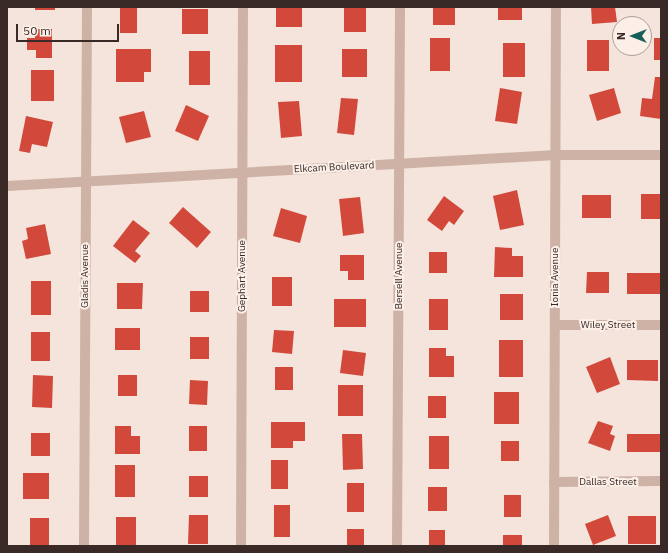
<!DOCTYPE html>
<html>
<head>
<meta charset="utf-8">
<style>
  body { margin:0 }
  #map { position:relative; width:668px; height:553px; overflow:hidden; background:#f4e4db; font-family:"IBM Plex Sans",sans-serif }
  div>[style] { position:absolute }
  .building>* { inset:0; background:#d2493b }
  .street>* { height:10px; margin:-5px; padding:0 5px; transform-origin:5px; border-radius:5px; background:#ceb2a5 }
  span { translate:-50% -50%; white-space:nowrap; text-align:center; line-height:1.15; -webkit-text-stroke:4px #fbefe8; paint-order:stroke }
  .street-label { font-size:10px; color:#392a27 }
  .frame { position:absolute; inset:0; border:8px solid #392a27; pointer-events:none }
  .north { position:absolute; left:612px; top:16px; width:40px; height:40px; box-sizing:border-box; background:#fbefe8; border:1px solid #ada09b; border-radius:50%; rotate:270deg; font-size:11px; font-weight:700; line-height:16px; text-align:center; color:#392a27 }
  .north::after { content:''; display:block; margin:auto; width:14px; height:18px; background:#185f59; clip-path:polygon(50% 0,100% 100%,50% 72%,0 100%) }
  .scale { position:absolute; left:16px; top:24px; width:103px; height:18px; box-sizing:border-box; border:2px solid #392a27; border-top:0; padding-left:5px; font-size:12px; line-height:14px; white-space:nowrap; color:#392a27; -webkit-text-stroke:3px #fbefe8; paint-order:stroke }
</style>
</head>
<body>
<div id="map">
  <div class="building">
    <div style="clip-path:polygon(35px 7px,55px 7px,55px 10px,35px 10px)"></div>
    <div style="clip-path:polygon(120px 7px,137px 7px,137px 33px,120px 33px)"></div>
    <div style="clip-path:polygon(276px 7px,302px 7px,302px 27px,276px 27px)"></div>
    <div style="clip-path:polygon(344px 7px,366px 7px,366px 32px,344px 32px)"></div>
    <div style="clip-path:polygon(433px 7px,455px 7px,455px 25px,433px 25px)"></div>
    <div style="clip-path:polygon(498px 7px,522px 7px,522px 20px,498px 20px)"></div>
    <div style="clip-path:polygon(591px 7px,615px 7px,617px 22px,592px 24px)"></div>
    <div style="clip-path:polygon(182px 9px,208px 9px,208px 34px,182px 34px)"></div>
    <div style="clip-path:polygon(35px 29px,52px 29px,52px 58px,36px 58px,36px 50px,27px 50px,27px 38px,35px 38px)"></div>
    <div style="clip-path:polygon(430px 38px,450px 38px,450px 71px,430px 71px)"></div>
    <div style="clip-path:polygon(654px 38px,661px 38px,661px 60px,654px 60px)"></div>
    <div style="clip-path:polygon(587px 40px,609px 40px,609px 71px,587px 71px)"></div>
    <div style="clip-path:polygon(503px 43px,525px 43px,525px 77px,503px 77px)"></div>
    <div style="clip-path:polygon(275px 45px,302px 45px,302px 82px,275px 82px)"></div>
    <div style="clip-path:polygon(116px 49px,151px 49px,151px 72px,144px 72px,144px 82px,116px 82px)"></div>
    <div style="clip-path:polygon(342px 49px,367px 49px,367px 77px,342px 77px)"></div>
    <div style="clip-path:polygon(189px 51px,210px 51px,210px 85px,189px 85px)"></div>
    <div style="clip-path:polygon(31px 70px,54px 70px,54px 101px,31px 101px)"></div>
    <div style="clip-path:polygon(655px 77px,661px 77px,661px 119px,640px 116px,642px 98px,652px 99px)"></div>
    <div style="clip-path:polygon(500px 88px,522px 92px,517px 124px,495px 121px)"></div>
    <div style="clip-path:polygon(614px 88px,621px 113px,597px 121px,589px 95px)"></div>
    <div style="clip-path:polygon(341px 98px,358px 99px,354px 135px,337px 133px)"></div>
    <div style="clip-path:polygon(299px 101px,302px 136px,281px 138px,278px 102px)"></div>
    <div style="clip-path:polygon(186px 105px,209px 116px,198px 141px,175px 131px)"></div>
    <div style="clip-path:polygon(144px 111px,151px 137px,126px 143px,119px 117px)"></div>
    <div style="clip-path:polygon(26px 116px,53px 122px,47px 147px,32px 144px,30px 153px,19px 151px)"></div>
    <div style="clip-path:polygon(517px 190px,524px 225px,500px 230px,493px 196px)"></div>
    <div style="clip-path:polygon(641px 194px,660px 194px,660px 219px,641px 219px)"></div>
    <div style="clip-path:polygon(582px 195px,611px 195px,611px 218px,582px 218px)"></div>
    <div style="clip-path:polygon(444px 196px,464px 211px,454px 225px,449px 221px,442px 231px,427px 220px)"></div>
    <div style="clip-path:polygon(360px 197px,364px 233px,343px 236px,339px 199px)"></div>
    <div style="clip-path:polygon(183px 207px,211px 232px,197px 248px,169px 223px)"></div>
    <div style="clip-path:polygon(281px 208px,307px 216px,300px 243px,273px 236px)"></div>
    <div style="clip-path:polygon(133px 220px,150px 233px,135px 251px,141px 256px,135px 263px,113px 246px)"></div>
    <div style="clip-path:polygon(45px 224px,51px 254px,26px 259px,22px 241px,28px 239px,26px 228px)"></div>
    <div style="clip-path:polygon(495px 247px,512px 248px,512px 256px,523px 256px,523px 277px,494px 277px)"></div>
    <div style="clip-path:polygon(429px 252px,447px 252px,447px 273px,429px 273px)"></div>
    <div style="clip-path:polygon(340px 255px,364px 255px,364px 280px,348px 280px,348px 271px,340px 271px)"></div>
    <div style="clip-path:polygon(587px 272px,609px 272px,609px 293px,586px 293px)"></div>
    <div style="clip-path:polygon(627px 273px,661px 273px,661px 294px,627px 294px)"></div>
    <div style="clip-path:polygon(272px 277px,292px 277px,292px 306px,272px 306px)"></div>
    <div style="clip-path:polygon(31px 281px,51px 281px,51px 315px,31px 315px)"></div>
    <div style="clip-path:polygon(117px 283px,143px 283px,142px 309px,117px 309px)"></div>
    <div style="clip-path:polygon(190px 291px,209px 291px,209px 312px,190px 312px)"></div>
    <div style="clip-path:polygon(500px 294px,523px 294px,523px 320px,500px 320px)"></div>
    <div style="clip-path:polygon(334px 299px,366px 299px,366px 327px,334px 327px)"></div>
    <div style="clip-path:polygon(429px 299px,448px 299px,448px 330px,429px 330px)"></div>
    <div style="clip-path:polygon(115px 328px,140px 328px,140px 350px,115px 350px)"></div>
    <div style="clip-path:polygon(274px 330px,294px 331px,292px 354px,272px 352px)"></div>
    <div style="clip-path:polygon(31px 332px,50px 332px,50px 361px,31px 361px)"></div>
    <div style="clip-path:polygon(190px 337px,209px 337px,209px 359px,190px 359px)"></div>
    <div style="clip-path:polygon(499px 340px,523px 340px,523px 377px,499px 377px)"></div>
    <div style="clip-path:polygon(429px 348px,446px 348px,446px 356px,454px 356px,454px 377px,429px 377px)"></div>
    <div style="clip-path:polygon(343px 350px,366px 353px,363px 376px,340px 373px)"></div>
    <div style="clip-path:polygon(610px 357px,620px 384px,597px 393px,586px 367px)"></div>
    <div style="clip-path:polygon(627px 360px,658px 360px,658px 381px,627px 380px)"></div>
    <div style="clip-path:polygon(275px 367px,293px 367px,293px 390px,275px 390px)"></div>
    <div style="clip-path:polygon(33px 375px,53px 376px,52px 408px,32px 407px)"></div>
    <div style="clip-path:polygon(118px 375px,137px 375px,137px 396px,118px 396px)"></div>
    <div style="clip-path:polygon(190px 380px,208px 381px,207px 405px,189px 404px)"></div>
    <div style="clip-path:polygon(338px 385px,363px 385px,363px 416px,338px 416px)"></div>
    <div style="clip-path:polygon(494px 392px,519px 392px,519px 424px,494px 424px)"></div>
    <div style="clip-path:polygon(428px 396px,446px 396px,446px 418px,428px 418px)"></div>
    <div style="clip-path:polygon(598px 421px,613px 426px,610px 434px,615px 436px,610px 451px,588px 443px)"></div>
    <div style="clip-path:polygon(271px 422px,305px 422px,305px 441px,293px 441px,293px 448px,271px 448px)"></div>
    <div style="clip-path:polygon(115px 426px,131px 426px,131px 436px,140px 436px,140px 454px,115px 454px)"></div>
    <div style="clip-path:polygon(189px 426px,207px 426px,207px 451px,189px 451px)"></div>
    <div style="clip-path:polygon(31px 433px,50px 433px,50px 456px,31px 456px)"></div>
    <div style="clip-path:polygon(342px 434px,362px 434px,363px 469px,343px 470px)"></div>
    <div style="clip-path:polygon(627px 434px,661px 434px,661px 452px,627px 452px)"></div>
    <div style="clip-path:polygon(429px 436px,449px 436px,449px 469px,429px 469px)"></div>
    <div style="clip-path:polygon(501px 441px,519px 441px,519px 461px,501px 461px)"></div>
    <div style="clip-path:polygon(271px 460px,288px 460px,288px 489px,271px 489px)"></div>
    <div style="clip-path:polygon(115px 465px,135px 465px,135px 497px,115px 497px)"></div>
    <div style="clip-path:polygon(23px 473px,49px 473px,49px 499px,23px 499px)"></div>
    <div style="clip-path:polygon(189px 476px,208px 476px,208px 497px,189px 497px)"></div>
    <div style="clip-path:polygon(347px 483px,364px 483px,364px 512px,347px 512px)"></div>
    <div style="clip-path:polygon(428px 487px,447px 487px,447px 511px,428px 511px)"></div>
    <div style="clip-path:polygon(504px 495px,521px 495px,521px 517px,504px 517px)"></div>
    <div style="clip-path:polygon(274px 505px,290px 505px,290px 537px,274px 537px)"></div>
    <div style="clip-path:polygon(189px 515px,208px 515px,208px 544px,188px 544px)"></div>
    <div style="clip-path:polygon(608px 515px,616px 536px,593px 545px,585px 524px)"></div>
    <div style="clip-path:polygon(628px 516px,656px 516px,656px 544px,628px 544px)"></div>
    <div style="clip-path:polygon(116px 517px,136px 517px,136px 546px,116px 546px)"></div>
    <div style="clip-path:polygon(30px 518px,49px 518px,49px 546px,30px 546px)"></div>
    <div style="clip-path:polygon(347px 529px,364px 529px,364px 546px,347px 546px)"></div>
    <div style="clip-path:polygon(429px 530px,445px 530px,445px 546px,429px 546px)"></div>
    <div style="clip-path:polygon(503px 535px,522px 535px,522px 546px,503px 546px)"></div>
  </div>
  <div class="street">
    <div style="left:7px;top:186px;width:550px;rotate:-3.23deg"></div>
    <div style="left:556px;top:155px;width:105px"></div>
    <div style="left:555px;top:325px;width:106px"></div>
    <div style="left:554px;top:482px;width:107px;rotate:-0.5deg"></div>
    <div style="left:84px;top:546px;width:539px;rotate:-89.68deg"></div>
    <div style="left:241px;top:546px;width:539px;rotate:-89.79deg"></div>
    <div style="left:397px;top:546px;width:539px;rotate:-89.68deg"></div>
    <div style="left:554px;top:546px;width:539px;rotate:-89.79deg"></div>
  </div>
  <div class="street-label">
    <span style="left:334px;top:167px;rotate:-3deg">Elkcam Boulevard</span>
    <span style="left:85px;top:276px;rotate:-90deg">Gladis Avenue</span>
    <span style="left:242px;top:276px;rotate:-90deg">Gephart Avenue</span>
    <span style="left:399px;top:276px;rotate:-90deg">Bersell Avenue</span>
    <span style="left:555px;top:277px;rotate:-90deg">Ionia Avenue</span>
    <span style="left:608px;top:325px">Wiley Street</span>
    <span style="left:608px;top:482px">Dallas Street</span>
  </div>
  <div class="frame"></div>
  <div class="north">N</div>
  <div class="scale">50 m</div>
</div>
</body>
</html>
